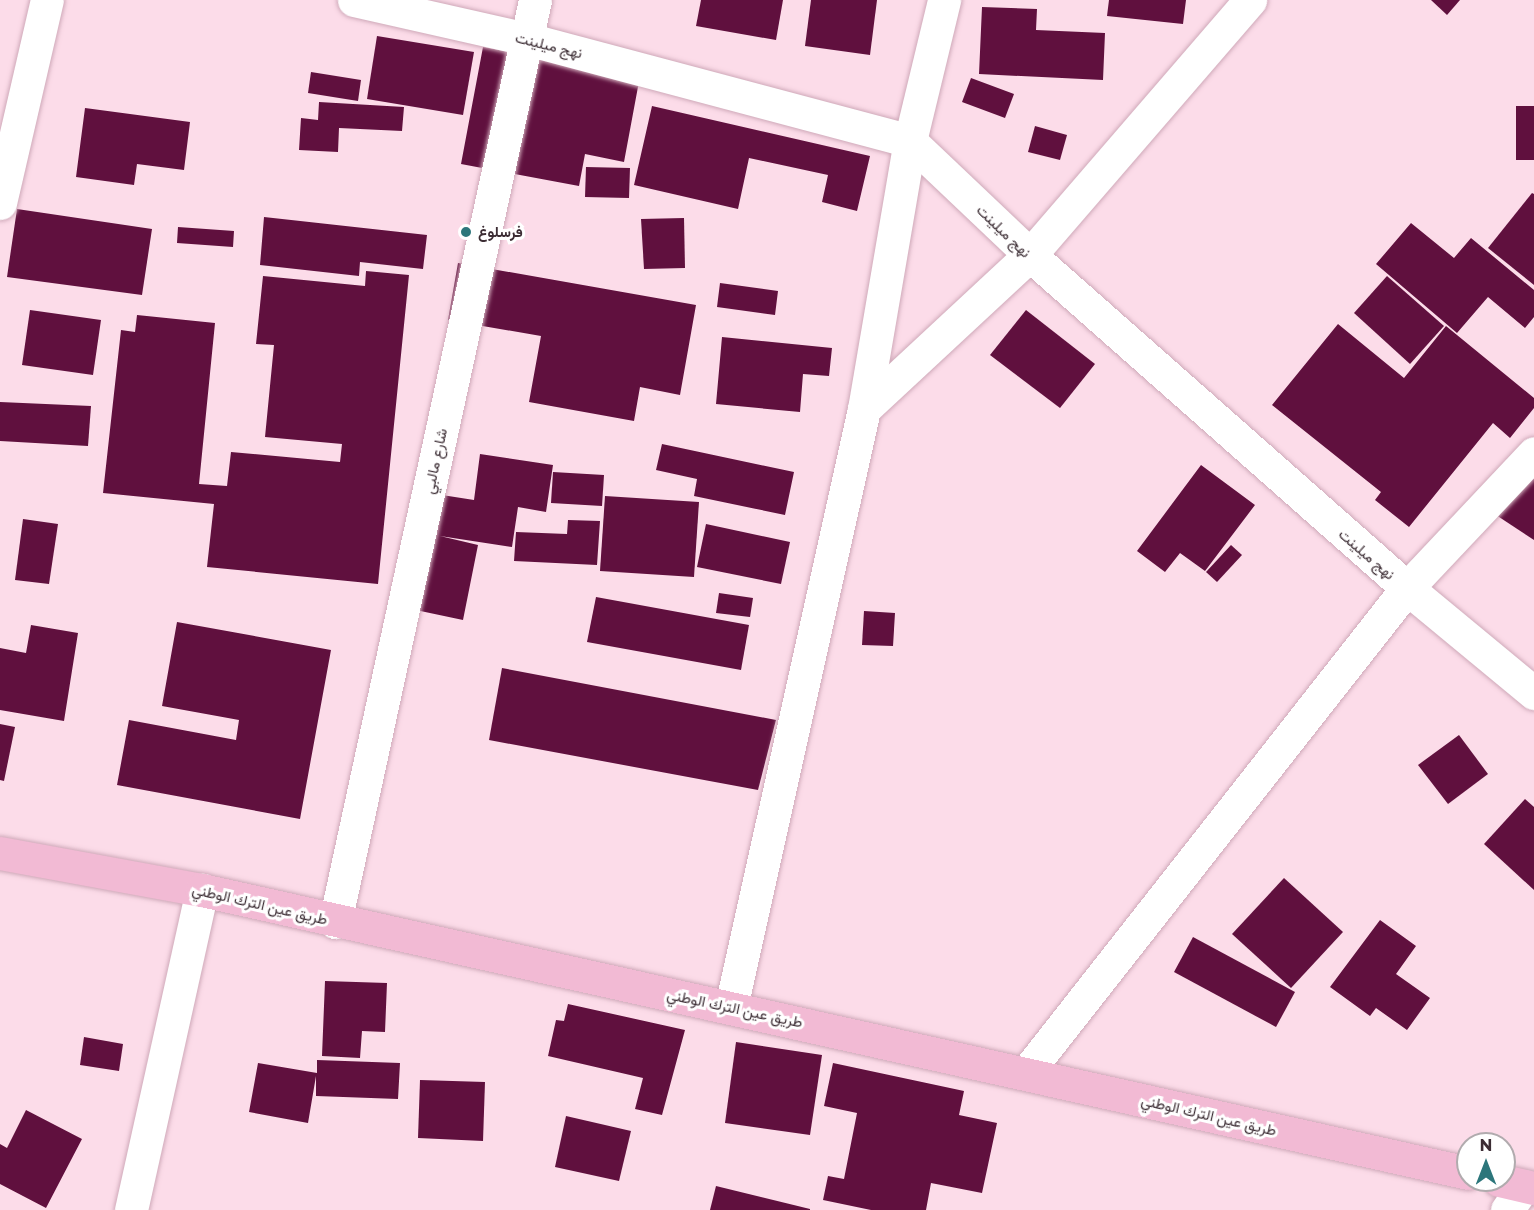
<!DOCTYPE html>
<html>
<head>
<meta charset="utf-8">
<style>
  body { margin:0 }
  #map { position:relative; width:1534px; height:1210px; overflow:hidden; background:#fcdce9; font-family:Montserrat,Vazirmatn,sans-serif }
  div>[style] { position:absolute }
  .building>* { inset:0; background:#60103e }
  .roads { filter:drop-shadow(0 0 2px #cfa9b9) drop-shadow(0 0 2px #cfa9b9) }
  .minor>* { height:33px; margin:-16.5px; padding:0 16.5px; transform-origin:16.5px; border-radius:16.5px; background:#fff }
  .major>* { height:33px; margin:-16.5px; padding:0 16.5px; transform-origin:16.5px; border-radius:16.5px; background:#f2bad4 }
  .dots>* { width:16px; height:16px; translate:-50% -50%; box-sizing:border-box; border:3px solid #fff; border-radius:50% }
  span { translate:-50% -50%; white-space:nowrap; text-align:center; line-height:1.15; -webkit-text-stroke:6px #fff; paint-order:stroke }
  .street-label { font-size:15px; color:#3c2d34 }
  .poi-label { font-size:15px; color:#3c2d34; font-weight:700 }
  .left { translate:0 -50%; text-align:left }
  .north { position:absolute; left:1456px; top:1132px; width:60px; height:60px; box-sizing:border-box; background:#fff; border:2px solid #b1abae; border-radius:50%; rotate:0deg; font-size:16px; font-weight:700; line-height:24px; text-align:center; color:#3c2d34 }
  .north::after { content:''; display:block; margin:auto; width:21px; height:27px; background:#2c767b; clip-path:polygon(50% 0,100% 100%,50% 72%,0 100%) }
</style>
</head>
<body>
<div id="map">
  <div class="building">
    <div style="clip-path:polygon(701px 0,783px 0,776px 40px,696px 26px)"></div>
    <div style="clip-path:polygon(811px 0,877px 0,870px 55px,805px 46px)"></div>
    <div style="clip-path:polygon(1109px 0,1186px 0,1183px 24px,1107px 16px)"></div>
    <div style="clip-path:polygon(1431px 0,1460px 0,1447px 15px)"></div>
    <div style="clip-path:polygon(982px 7px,1037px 9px,1036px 30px,1105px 33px,1103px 80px,979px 74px)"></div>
    <div style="clip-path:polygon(377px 36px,474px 52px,463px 115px,367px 99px)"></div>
    <div style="clip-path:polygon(483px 47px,640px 76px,624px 162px,585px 154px,579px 186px,461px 164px)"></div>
    <div style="clip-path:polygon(311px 72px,361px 80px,358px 101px,308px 93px)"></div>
    <div style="clip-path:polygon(971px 78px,1014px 94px,1005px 118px,962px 102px)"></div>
    <div style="clip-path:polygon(319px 102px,404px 107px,402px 131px,339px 128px,338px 152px,299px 150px,301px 118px,318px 120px)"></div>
    <div style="clip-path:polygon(652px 106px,870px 156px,857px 211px,822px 202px,828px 175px,749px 158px,738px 209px,634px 185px)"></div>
    <div style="clip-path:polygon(1516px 106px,1534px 106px,1534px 160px,1516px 160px)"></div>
    <div style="clip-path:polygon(85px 108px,190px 122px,184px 170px,137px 164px,134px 185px,76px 177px)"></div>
    <div style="clip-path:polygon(1035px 126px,1067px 135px,1060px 160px,1028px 152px)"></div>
    <div style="clip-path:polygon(586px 167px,630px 168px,629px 198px,585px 197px)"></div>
    <div style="clip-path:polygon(1532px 193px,1534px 194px,1534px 285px,1488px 248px)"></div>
    <div style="clip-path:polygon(17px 209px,152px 229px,142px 295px,7px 277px)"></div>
    <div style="clip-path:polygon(264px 217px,427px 235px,423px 269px,360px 262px,359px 276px,260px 265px)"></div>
    <div style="clip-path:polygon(684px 218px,685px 268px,644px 269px,641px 219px)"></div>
    <div style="clip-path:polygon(1411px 223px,1454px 258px,1471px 238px,1534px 290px,1534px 317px,1525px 328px,1488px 297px,1457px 333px,1376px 264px)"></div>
    <div style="clip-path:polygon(178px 227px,234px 231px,233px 247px,177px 243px)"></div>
    <div style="clip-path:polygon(458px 263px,696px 305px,680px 395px,640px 387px,634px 421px,529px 402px,541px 336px,448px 320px)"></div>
    <div style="clip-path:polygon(366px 271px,409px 275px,378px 584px,207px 567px,214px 504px,103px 493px,121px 330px,135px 332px,137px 315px,215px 323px,199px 484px,227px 486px,231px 452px,340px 462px,342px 444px,265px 437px,274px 345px,256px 344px,263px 276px,365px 286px)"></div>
    <div style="clip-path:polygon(1387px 276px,1444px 326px,1410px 364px,1354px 313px)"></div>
    <div style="clip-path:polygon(720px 283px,778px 291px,775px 315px,717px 307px)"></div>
    <div style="clip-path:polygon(30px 310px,101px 320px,93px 375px,22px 365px)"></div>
    <div style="clip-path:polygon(1026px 310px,1095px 364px,1060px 408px,990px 355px)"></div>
    <div style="clip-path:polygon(1338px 324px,1404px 378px,1446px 326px,1534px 398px,1534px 408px,1510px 438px,1493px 423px,1409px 527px,1375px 500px,1381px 492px,1272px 405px)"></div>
    <div style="clip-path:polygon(722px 337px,832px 348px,829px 376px,803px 374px,800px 412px,716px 404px)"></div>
    <div style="clip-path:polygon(0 402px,91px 406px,88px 446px,0 441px)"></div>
    <div style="clip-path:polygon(662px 444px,794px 472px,785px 515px,694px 496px,697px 479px,656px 470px)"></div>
    <div style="clip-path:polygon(480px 454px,553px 465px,546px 512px,518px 507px,512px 547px,440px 536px,478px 545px,463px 620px,411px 609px,426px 534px,436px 536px,442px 495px,474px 500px)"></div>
    <div style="clip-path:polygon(1201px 465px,1255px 505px,1205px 571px,1180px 553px,1165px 572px,1137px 551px)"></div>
    <div style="clip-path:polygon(553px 472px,604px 475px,602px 506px,551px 503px)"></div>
    <div style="clip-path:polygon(1534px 472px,1534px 540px,1493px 513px)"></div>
    <div style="clip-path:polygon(605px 496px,699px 502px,694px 577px,600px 571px)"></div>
    <div style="clip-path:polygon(23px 519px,58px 524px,49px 584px,15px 580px)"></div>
    <div style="clip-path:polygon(568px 520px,600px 521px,597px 565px,514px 561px,516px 532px,567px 534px)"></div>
    <div style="clip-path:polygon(706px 524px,790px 542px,781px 584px,697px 567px)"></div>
    <div style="clip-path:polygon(1231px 545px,1242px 555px,1217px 582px,1206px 572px)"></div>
    <div style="clip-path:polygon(719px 593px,753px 598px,750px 617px,716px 613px)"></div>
    <div style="clip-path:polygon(596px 597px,749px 625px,741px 670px,587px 642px)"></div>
    <div style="clip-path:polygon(864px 611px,895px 613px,893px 646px,862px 645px)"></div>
    <div style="clip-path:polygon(177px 622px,331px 650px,300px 819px,117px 785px,129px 720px,236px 740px,239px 720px,162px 706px)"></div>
    <div style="clip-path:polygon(31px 625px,78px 633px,64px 721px,0 710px,0 648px,26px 653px)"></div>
    <div style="clip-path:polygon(502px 668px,776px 720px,758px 790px,489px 740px)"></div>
    <div style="clip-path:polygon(0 724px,15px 727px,4px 781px,0 780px)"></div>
    <div style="clip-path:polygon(1459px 735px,1488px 774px,1448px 804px,1418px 765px)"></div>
    <div style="clip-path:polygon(1525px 799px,1534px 807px,1534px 890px,1484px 844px)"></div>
    <div style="clip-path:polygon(1284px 878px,1343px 932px,1291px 988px,1232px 934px)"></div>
    <div style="clip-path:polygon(1380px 920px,1416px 946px,1396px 974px,1430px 998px,1407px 1030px,1376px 1008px,1370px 1016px,1330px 987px)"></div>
    <div style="clip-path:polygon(1193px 937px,1295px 992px,1276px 1027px,1174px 972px)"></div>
    <div style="clip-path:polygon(325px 981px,387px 983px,385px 1032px,362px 1031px,360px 1058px,322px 1056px)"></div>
    <div style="clip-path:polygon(568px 1004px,685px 1030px,662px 1115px,635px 1109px,643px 1078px,548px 1056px,556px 1020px,564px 1021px)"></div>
    <div style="clip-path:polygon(84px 1037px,123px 1044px,119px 1071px,80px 1065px)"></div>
    <div style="clip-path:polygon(736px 1042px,822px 1055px,810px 1135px,725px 1123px)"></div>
    <div style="clip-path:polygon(317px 1060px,400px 1063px,398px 1099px,316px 1096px,316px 1076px,308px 1123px,249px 1112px,258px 1063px,317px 1073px)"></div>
    <div style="clip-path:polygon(833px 1063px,964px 1091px,959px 1115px,997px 1123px,982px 1193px,931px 1183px,926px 1210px,871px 1210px,823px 1200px,828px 1176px,844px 1179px,857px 1113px,824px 1106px)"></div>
    <div style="clip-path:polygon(420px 1080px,485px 1082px,483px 1141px,418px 1138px)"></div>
    <div style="clip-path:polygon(26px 1110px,82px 1139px,46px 1208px,0 1184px,0 1144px,7px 1148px)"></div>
    <div style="clip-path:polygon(566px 1116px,631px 1131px,619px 1181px,555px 1167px)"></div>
    <div style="clip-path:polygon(716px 1186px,810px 1209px,810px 1210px,710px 1210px)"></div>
  </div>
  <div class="roads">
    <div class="minor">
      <div style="left:354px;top:0;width:177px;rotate:12.7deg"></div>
      <div style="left:527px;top:39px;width:396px;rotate:14.9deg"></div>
      <div style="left:910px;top:141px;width:166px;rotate:43.5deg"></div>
      <div style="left:1030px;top:255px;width:503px;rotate:41.45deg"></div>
      <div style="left:1407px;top:588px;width:165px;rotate:39.6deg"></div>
      <div style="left:0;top:203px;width:208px;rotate:-77deg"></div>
      <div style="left:864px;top:409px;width:226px;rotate:-42.9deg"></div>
      <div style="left:1030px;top:255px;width:337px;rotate:-49.2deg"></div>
      <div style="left:335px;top:922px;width:943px;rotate:-77.76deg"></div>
      <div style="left:731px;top:1007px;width:613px;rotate:-77.46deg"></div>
      <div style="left:864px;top:409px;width:272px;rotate:-80.3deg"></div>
      <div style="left:910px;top:141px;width:145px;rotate:-76.4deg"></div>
      <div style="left:1026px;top:1073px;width:617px;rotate:-51.85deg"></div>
      <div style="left:1407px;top:588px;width:185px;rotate:-46.7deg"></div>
      <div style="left:131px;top:1210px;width:328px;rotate:-77.5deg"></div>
      <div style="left:1507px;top:1210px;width:29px;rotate:-55deg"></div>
    </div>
    <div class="major">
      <div style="left:0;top:853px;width:205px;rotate:10.4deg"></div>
      <div style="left:202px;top:890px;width:1297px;rotate:12.6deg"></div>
      <div style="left:1499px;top:1180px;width:36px;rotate:13deg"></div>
    </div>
  </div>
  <div class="dots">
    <div style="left:466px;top:232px;background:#2c767b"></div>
  </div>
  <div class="street-label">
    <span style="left:549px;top:45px;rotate:14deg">نهج ميلينت</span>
    <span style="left:1004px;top:231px;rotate:44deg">نهج ميلينت</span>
    <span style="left:435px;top:461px;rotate:-78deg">شارع مالبي</span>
    <span style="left:1367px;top:554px;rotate:41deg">نهج ميلينت</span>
    <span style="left:260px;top:904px;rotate:13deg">طريق عين الترك الوطني</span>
    <span style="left:735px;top:1008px;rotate:12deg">طريق عين الترك الوطني</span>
    <span style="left:1209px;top:1115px;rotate:13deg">طريق عين الترك الوطني</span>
  </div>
  <div class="poi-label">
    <span class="left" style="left:478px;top:232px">فرسلوغ</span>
  </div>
  <div class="north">N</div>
</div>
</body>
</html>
